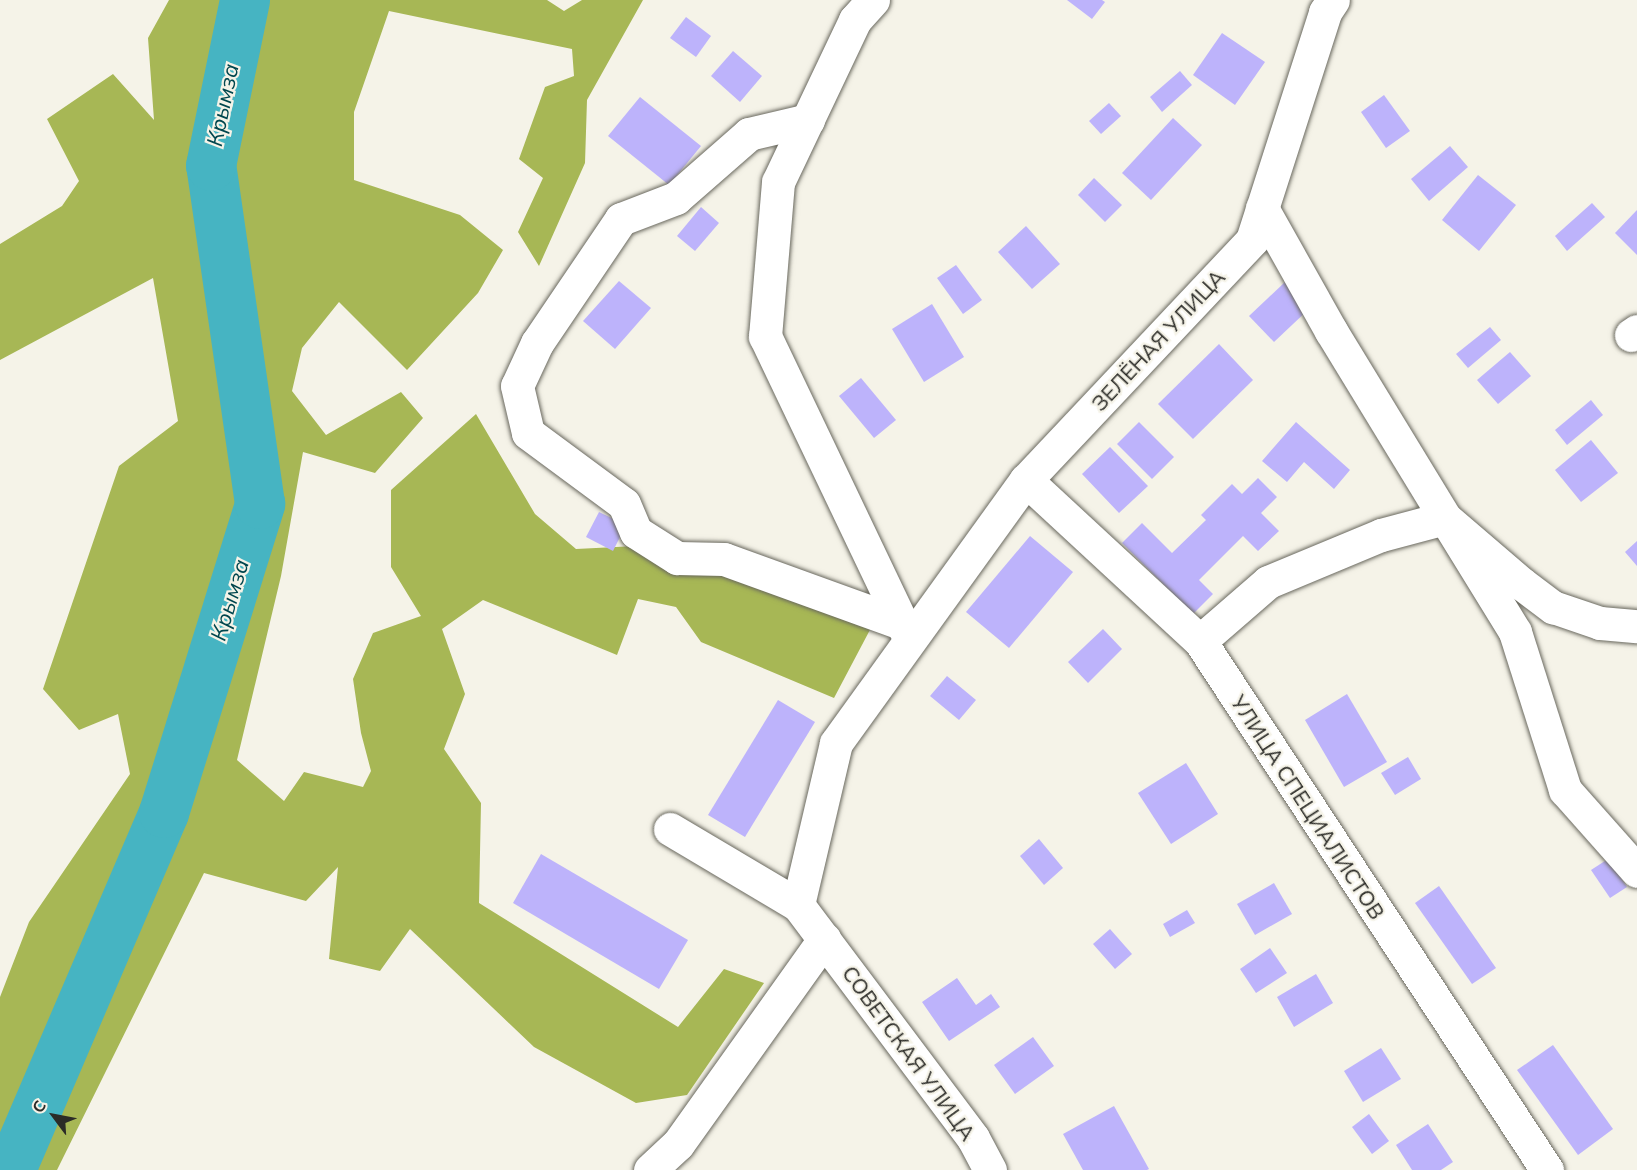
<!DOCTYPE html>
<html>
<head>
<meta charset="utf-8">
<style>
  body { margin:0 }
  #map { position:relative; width:1637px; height:1170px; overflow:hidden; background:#f5f3e8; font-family:Mulish,sans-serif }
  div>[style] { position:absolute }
  .forest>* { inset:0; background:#a7b755 }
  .river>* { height:50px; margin:-25px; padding:0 25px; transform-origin:25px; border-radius:25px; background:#46b4c2 }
  .building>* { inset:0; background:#bdb3fb }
  .roads { filter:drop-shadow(0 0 2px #69685e) drop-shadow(0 0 2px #69685e) }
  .minor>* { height:33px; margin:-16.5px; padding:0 16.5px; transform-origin:16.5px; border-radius:16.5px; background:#fff }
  span { translate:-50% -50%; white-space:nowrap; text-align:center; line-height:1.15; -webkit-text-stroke:4.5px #f5f3e8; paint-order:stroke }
  .street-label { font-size:21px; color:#2b2b27 }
  .water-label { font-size:22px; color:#00464e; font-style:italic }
  .north { position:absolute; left:24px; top:1086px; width:60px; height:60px; -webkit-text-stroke:4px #f5f3e8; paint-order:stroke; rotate:302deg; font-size:16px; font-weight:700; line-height:24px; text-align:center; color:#2b2b27 }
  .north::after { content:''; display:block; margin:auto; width:21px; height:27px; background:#2b2b27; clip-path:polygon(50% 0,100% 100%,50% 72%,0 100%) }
</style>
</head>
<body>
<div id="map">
  <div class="forest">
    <div style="clip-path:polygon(169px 0,547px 0,564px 11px,582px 0,643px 0,587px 100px,585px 163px,539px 266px,518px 232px,543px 178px,519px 159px,545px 87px,574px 76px,572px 49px,389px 11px,354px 112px,354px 180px,460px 215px,503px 250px,478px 293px,407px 370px,339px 302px,302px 348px,292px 391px,326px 435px,401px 392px,423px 418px,375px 473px,303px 452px,281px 576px,237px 760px,284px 801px,304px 772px,363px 787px,371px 771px,361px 733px,353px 679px,373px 633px,421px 616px,391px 567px,391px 490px,476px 414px,535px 514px,576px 549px,636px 546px,724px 567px,872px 626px,834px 698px,701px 642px,676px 607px,638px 599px,617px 655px,483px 600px,442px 629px,465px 694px,444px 749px,481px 803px,479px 903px,678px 1027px,724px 969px,764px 983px,687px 1095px,636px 1103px,534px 1047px,410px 929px,380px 971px,329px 959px,338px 867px,306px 901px,204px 873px,57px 1170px,0 1170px,0 997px,29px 922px,130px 774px,118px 714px,79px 730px,43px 689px,119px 466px,178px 421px,153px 278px,0 360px,0 244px,62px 206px,79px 181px,47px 119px,113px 74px,154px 120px,148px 38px)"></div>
  </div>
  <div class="river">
    <div style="left:11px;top:1170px;width:388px;rotate:-66.8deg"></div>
    <div style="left:164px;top:813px;width:324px;rotate:-72.7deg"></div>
    <div style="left:260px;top:504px;width:342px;rotate:-98.2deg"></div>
    <div style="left:211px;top:166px;width:169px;rotate:-78.4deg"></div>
  </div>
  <div class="building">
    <div style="clip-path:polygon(1067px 0,1102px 0,1105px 2px,1092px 19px)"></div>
    <div style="clip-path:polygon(686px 17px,711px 36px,696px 57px,670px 38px)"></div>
    <div style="clip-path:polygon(1222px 33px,1265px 62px,1235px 105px,1193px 75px)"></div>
    <div style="clip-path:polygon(733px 51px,762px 76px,740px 102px,711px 76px)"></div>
    <div style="clip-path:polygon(1180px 71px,1192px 85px,1162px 112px,1150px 97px)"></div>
    <div style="clip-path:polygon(1384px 95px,1410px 131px,1386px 148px,1361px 112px)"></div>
    <div style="clip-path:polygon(640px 97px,701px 146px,669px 185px,608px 136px)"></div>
    <div style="clip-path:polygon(1109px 103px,1121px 116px,1101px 134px,1089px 121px)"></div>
    <div style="clip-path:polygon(1173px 118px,1202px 145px,1151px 200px,1122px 173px)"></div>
    <div style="clip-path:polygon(1450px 146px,1468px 167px,1429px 201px,1411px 179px)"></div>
    <div style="clip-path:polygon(1478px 175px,1516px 205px,1479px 251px,1442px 220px)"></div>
    <div style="clip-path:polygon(1094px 178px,1122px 205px,1105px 222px,1078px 195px)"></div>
    <div style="clip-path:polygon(1592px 203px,1605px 217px,1567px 251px,1555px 236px)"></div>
    <div style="clip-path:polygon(701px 207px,719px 223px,695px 251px,677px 236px)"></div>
    <div style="clip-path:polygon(1637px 210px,1637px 255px,1615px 233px)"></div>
    <div style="clip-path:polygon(1026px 226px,1060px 264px,1032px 289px,998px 252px)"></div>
    <div style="clip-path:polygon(956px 265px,982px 300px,963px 314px,937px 278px)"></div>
    <div style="clip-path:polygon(619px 281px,651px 308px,615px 349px,583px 321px)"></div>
    <div style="clip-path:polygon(1285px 282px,1310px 308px,1274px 342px,1249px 316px)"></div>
    <div style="clip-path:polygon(932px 304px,964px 357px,924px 382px,892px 329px)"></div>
    <div style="clip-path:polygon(1490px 327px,1501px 340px,1468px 368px,1456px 354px)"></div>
    <div style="clip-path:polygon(1219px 344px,1253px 380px,1193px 439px,1158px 404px)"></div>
    <div style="clip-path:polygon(1510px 352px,1531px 376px,1498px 404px,1477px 380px)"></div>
    <div style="clip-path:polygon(861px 378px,896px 420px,874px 438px,839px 396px)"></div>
    <div style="clip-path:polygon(1591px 400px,1603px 415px,1567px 445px,1555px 430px)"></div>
    <div style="clip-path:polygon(1139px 422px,1174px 457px,1152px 479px,1117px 444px)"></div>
    <div style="clip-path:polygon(1296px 422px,1350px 470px,1334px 489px,1304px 462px,1287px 482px,1262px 461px)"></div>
    <div style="clip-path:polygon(1591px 440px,1618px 473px,1581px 502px,1555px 470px)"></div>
    <div style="clip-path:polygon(1110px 447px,1148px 486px,1119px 513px,1082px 474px)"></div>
    <div style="clip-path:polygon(1258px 478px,1277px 497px,1261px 513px,1279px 531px,1258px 551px,1243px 536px,1199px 580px,1213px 594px,1193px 614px,1122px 543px,1142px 523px,1172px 553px,1206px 520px,1201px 515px,1232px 484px,1242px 494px)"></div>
    <div style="clip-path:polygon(599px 512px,626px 525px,613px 551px,586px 537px)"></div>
    <div style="clip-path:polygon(1030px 536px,1073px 572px,1009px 648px,966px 612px)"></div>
    <div style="clip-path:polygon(1637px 541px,1637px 566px,1625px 552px)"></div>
    <div style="clip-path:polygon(1103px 629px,1122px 649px,1088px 683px,1068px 662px)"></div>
    <div style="clip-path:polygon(947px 676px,976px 700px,959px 720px,930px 696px)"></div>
    <div style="clip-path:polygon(1347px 694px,1387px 762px,1344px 787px,1305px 720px)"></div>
    <div style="clip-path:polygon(778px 700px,815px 722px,745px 837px,708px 815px)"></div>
    <div style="clip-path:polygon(1408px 757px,1421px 779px,1395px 795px,1381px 773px)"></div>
    <div style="clip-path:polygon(1186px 763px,1218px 814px,1171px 844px,1138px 793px)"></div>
    <div style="clip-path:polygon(1039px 839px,1063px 868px,1044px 885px,1020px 856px)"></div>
    <div style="clip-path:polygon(541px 854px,688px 940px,659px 989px,513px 903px)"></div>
    <div style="clip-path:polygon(1608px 859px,1627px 887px,1610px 898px,1591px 870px)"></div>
    <div style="clip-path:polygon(1274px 883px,1292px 914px,1255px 935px,1237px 904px)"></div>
    <div style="clip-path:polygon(1439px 886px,1496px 968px,1472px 984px,1415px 903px)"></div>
    <div style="clip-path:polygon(1187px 910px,1195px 923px,1170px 937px,1163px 924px)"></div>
    <div style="clip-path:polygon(1110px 929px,1132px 954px,1115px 969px,1093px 944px)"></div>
    <div style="clip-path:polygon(1270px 948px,1287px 973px,1256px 993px,1240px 969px)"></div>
    <div style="clip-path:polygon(1316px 974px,1333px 1003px,1294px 1027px,1277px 997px)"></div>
    <div style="clip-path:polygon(957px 978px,976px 1005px,991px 994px,1000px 1007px,949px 1041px,922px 1002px)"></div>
    <div style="clip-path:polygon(1033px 1037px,1054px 1066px,1015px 1094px,994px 1065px)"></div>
    <div style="clip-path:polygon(1553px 1045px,1613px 1129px,1578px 1155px,1517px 1070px)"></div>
    <div style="clip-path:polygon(1381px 1048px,1401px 1079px,1363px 1102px,1344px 1071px)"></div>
    <div style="clip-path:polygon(1114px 1106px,1149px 1169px,1147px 1170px,1083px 1170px,1063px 1134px)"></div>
    <div style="clip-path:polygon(1369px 1114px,1389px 1141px,1372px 1154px,1352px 1127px)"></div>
    <div style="clip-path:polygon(1428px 1124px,1453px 1162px,1441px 1170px,1412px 1170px,1396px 1145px)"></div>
  </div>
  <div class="roads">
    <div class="minor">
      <div style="left:873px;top:0;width:27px;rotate:132deg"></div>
      <div style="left:855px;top:20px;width:179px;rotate:115.4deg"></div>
      <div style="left:778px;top:182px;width:155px;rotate:94.8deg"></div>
      <div style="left:765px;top:336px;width:330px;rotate:64.5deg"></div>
      <div style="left:808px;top:120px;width:61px;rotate:166.7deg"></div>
      <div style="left:749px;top:134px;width:97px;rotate:138.8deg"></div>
      <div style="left:676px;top:198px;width:59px;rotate:159.1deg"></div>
      <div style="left:621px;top:219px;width:150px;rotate:124.1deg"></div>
      <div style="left:537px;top:343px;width:47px;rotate:114.9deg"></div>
      <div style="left:517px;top:386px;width:48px;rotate:76.8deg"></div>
      <div style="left:528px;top:433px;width:119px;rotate:36.5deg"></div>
      <div style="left:624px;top:504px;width:30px;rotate:67deg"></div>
      <div style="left:636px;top:532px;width:49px;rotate:32.4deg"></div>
      <div style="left:677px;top:558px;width:47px;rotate:1.2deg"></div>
      <div style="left:724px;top:559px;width:188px;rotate:19.9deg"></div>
      <div style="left:1262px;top:208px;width:141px;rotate:60.7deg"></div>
      <div style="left:1331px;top:331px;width:219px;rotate:58.6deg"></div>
      <div style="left:1445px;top:518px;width:101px;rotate:40.6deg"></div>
      <div style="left:1522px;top:584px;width:39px;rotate:37deg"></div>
      <div style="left:1553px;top:607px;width:50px;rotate:18.8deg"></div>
      <div style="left:1600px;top:623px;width:37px;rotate:5deg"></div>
      <div style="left:1631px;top:335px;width:7px;rotate:-34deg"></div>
      <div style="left:1026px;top:480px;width:237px;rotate:42.8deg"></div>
      <div style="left:1200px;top:641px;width:633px;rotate:56.74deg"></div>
      <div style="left:1200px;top:641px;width:90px;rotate:-40.9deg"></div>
      <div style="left:1268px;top:582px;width:122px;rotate:-22.6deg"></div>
      <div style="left:1381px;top:535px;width:66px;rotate:-14.9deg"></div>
      <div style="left:1445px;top:518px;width:134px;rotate:58.4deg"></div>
      <div style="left:1515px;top:632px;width:166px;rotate:72.4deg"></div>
      <div style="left:1565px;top:790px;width:108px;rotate:48.4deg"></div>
      <div style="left:670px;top:829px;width:149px;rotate:30.7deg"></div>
      <div style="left:650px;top:1170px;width:38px;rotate:-43deg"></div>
      <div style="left:678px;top:1144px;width:252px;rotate:-54.5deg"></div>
      <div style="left:990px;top:1170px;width:36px;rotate:-118deg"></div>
      <div style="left:973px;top:1138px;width:291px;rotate:-126.9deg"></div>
      <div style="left:798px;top:905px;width:166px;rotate:-76.8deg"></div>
      <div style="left:836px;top:743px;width:324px;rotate:-54.2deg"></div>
      <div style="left:1026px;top:480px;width:330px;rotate:-46.7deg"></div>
      <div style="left:1252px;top:240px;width:239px;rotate:-72.2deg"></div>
      <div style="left:1325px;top:12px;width:14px;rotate:-56deg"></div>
    </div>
  </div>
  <div class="street-label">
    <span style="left:1158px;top:340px;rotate:-47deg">ЗЕЛЁНАЯ УЛИЦА</span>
    <span style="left:1308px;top:807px;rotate:57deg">УЛИЦА СПЕЦИАЛИСТОВ</span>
    <span style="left:909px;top:1053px;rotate:54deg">СОВЕТСКАЯ УЛИЦА</span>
  </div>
  <div class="water-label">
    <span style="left:223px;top:105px;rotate:-78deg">Крымза</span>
    <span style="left:230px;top:600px;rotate:-73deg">Крымза</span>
  </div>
  <div class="north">С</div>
</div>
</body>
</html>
